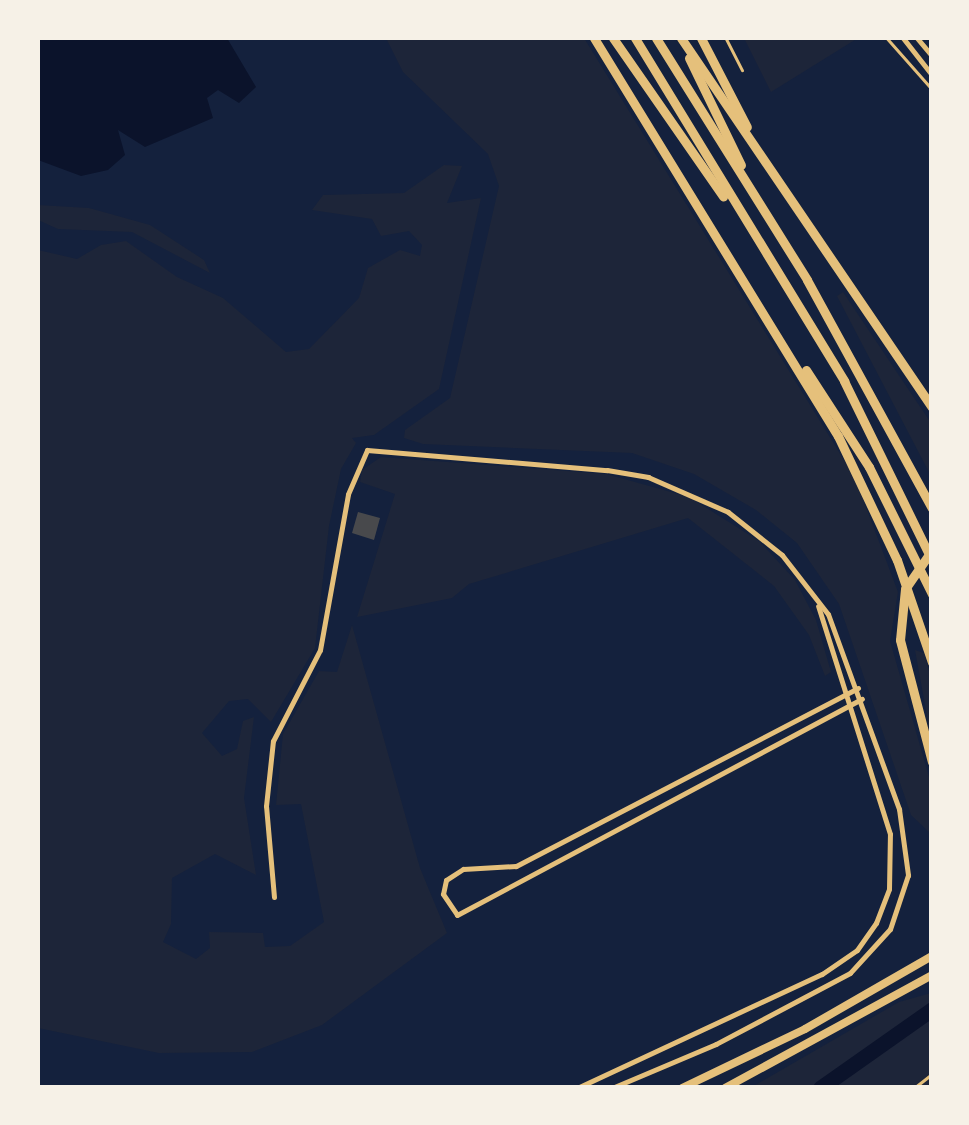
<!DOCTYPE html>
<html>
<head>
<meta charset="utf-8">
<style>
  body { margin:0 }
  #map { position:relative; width:969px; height:1125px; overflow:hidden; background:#14213d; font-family:"DM Sans",sans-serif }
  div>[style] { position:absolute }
  .green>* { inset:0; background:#1d2539 }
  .water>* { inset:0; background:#0b132b }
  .river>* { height:15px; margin:-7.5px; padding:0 7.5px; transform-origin:7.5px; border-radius:7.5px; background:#0b132b }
  .building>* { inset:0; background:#48494c }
  .path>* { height:2.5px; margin:-1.25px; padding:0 1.25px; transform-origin:1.25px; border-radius:1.25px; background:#e5c07b }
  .minor>* { height:5px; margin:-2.5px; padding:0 2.5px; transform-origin:2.5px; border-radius:2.5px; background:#e5c07b }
  .primary>* { height:8px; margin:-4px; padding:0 4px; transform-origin:4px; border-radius:4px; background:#e5c07b }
  .motorway>* { height:9px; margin:-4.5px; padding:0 4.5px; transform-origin:4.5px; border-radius:4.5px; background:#e5c07b }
  span { translate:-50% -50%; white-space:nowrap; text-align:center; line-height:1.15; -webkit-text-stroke:8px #f6f1e7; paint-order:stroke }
  .frame { position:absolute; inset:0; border:40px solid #f6f1e7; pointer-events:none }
</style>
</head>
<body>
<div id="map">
  <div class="green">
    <div style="clip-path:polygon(386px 38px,584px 38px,855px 478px,898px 592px,890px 641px,931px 784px,931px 834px,911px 815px,839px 604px,797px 543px,756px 510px,694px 474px,632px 453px,423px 444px,404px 438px,405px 430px,450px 398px,499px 186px,488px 154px,403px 72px)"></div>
    <div style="clip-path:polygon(744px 38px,858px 38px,771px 92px)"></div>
    <div style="clip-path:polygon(444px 165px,462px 166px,447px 203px,481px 198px,439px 389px,374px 435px,352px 438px,356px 443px,341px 469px,329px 526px,315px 648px,271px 722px,248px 699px,229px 701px,202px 733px,222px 756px,237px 749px,243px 721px,254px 717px,244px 798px,256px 875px,215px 854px,172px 878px,171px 924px,163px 942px,196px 959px,210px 948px,209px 932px,263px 933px,265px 947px,290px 946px,324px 922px,301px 804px,276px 805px,283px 734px,319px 671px,337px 672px,352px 625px,420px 868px,447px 933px,322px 1025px,252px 1052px,159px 1053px,38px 1028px,38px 250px,77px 259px,101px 245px,126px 241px,177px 277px,223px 298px,286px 352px,309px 349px,359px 298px,368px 268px,400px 250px,420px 256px,422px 245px,409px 231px,381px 236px,372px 219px,312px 210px,323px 195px,404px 193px)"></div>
    <div style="clip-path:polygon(38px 205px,89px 208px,150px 225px,204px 260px,210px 273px,132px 232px,58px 229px,38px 220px)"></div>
    <div style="clip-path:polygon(843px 292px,931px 423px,931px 476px,837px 296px)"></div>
    <div style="clip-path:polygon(381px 457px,606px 474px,689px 497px,759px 541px,795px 580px,816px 620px,831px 672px,825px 676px,809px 635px,774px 586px,688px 518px,469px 584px,452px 598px,357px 617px,395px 494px,360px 482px,362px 470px)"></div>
    <div style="clip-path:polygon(915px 650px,924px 653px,931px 678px,931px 738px)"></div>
    <div style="clip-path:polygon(931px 993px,931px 1004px,813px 1087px,752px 1087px,899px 1002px)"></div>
    <div style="clip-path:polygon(931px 1015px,931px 1087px,830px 1087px)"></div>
  </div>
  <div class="water">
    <div style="clip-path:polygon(38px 38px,227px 38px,256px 87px,239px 103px,218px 90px,207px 98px,213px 118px,145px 147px,118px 130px,125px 155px,108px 170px,81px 176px,38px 160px)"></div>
  </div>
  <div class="river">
    <div style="left:820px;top:1088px;width:137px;rotate:-35.2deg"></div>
  </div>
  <div class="building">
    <div style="clip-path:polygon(358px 512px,380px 518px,374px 540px,352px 533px)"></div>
  </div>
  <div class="path">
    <div style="left:726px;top:38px;width:36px;rotate:63deg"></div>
    <div style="left:887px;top:38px;width:68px;rotate:48.6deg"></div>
    <div style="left:914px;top:1088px;width:23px;rotate:-38deg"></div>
  </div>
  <div class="minor">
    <div style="left:903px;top:38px;width:47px;rotate:51.9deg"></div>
    <div style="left:917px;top:38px;width:23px;rotate:50deg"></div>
    <div style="left:858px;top:688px;width:386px;rotate:152.5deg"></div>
    <div style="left:516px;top:866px;width:53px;rotate:176.8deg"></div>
    <div style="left:463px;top:869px;width:20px;rotate:147deg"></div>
    <div style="left:446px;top:880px;width:14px;rotate:102deg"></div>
    <div style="left:443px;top:894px;width:25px;rotate:56deg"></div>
    <div style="left:457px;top:915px;width:459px;rotate:-28.1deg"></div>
    <div style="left:274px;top:897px;width:91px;rotate:-95deg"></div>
    <div style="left:266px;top:806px;width:65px;rotate:-83.9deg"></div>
    <div style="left:273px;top:741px;width:102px;rotate:-62.7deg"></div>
    <div style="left:320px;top:650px;width:158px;rotate:-79.8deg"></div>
    <div style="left:348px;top:494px;width:48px;rotate:-66.6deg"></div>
    <div style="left:367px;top:450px;width:241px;rotate:4.8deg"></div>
    <div style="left:607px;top:470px;width:42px;rotate:9.7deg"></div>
    <div style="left:648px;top:477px;width:87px;rotate:23.6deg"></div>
    <div style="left:728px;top:512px;width:69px;rotate:38.5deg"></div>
    <div style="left:782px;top:555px;width:75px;rotate:52.1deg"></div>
    <div style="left:828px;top:614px;width:208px;rotate:70deg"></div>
    <div style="left:899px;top:809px;width:67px;rotate:82.2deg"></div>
    <div style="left:908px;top:875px;width:57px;rotate:108.4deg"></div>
    <div style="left:890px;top:929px;width:59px;rotate:132.3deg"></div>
    <div style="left:850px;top:973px;width:152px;rotate:152.1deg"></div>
    <div style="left:716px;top:1044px;width:113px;rotate:157.1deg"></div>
    <div style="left:577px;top:1088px;width:270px;rotate:-25deg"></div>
    <div style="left:822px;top:974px;width:42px;rotate:-34.4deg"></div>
    <div style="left:857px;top:950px;width:33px;rotate:-55deg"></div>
    <div style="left:876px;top:923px;width:36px;rotate:-69deg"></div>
    <div style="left:889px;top:889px;width:55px;rotate:-89deg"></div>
    <div style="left:890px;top:834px;width:239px;rotate:-107.5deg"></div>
  </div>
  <div class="primary">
    <div style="left:682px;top:1088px;width:136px;rotate:-25.6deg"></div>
    <div style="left:805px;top:1029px;width:146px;rotate:-29.9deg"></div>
    <div style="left:725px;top:1088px;width:236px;rotate:-28.6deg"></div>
  </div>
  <div class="motorway">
    <div style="left:594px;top:38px;width:467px;rotate:58.5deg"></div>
    <div style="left:838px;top:436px;width:137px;rotate:64.6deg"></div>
    <div style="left:897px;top:560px;width:108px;rotate:71.1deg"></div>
    <div style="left:613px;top:38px;width:193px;rotate:55.2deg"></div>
    <div style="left:635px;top:38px;width:402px;rotate:58.6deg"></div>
    <div style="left:844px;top:381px;width:200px;rotate:63.9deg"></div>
    <div style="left:656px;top:38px;width:285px;rotate:58deg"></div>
    <div style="left:807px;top:280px;width:260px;rotate:61.3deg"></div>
    <div style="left:681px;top:38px;width:446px;rotate:55.8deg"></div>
    <div style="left:701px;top:38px;width:100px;rotate:62.7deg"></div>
    <div style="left:689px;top:58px;width:119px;rotate:64.1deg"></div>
    <div style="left:806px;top:370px;width:116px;rotate:57deg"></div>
    <div style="left:869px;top:467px;width:142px;rotate:63.6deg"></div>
    <div style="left:932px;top:550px;width:47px;rotate:124.7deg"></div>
    <div style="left:905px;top:589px;width:51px;rotate:95.6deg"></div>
    <div style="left:900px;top:640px;width:126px;rotate:75.3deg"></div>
  </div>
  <div class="frame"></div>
</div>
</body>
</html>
